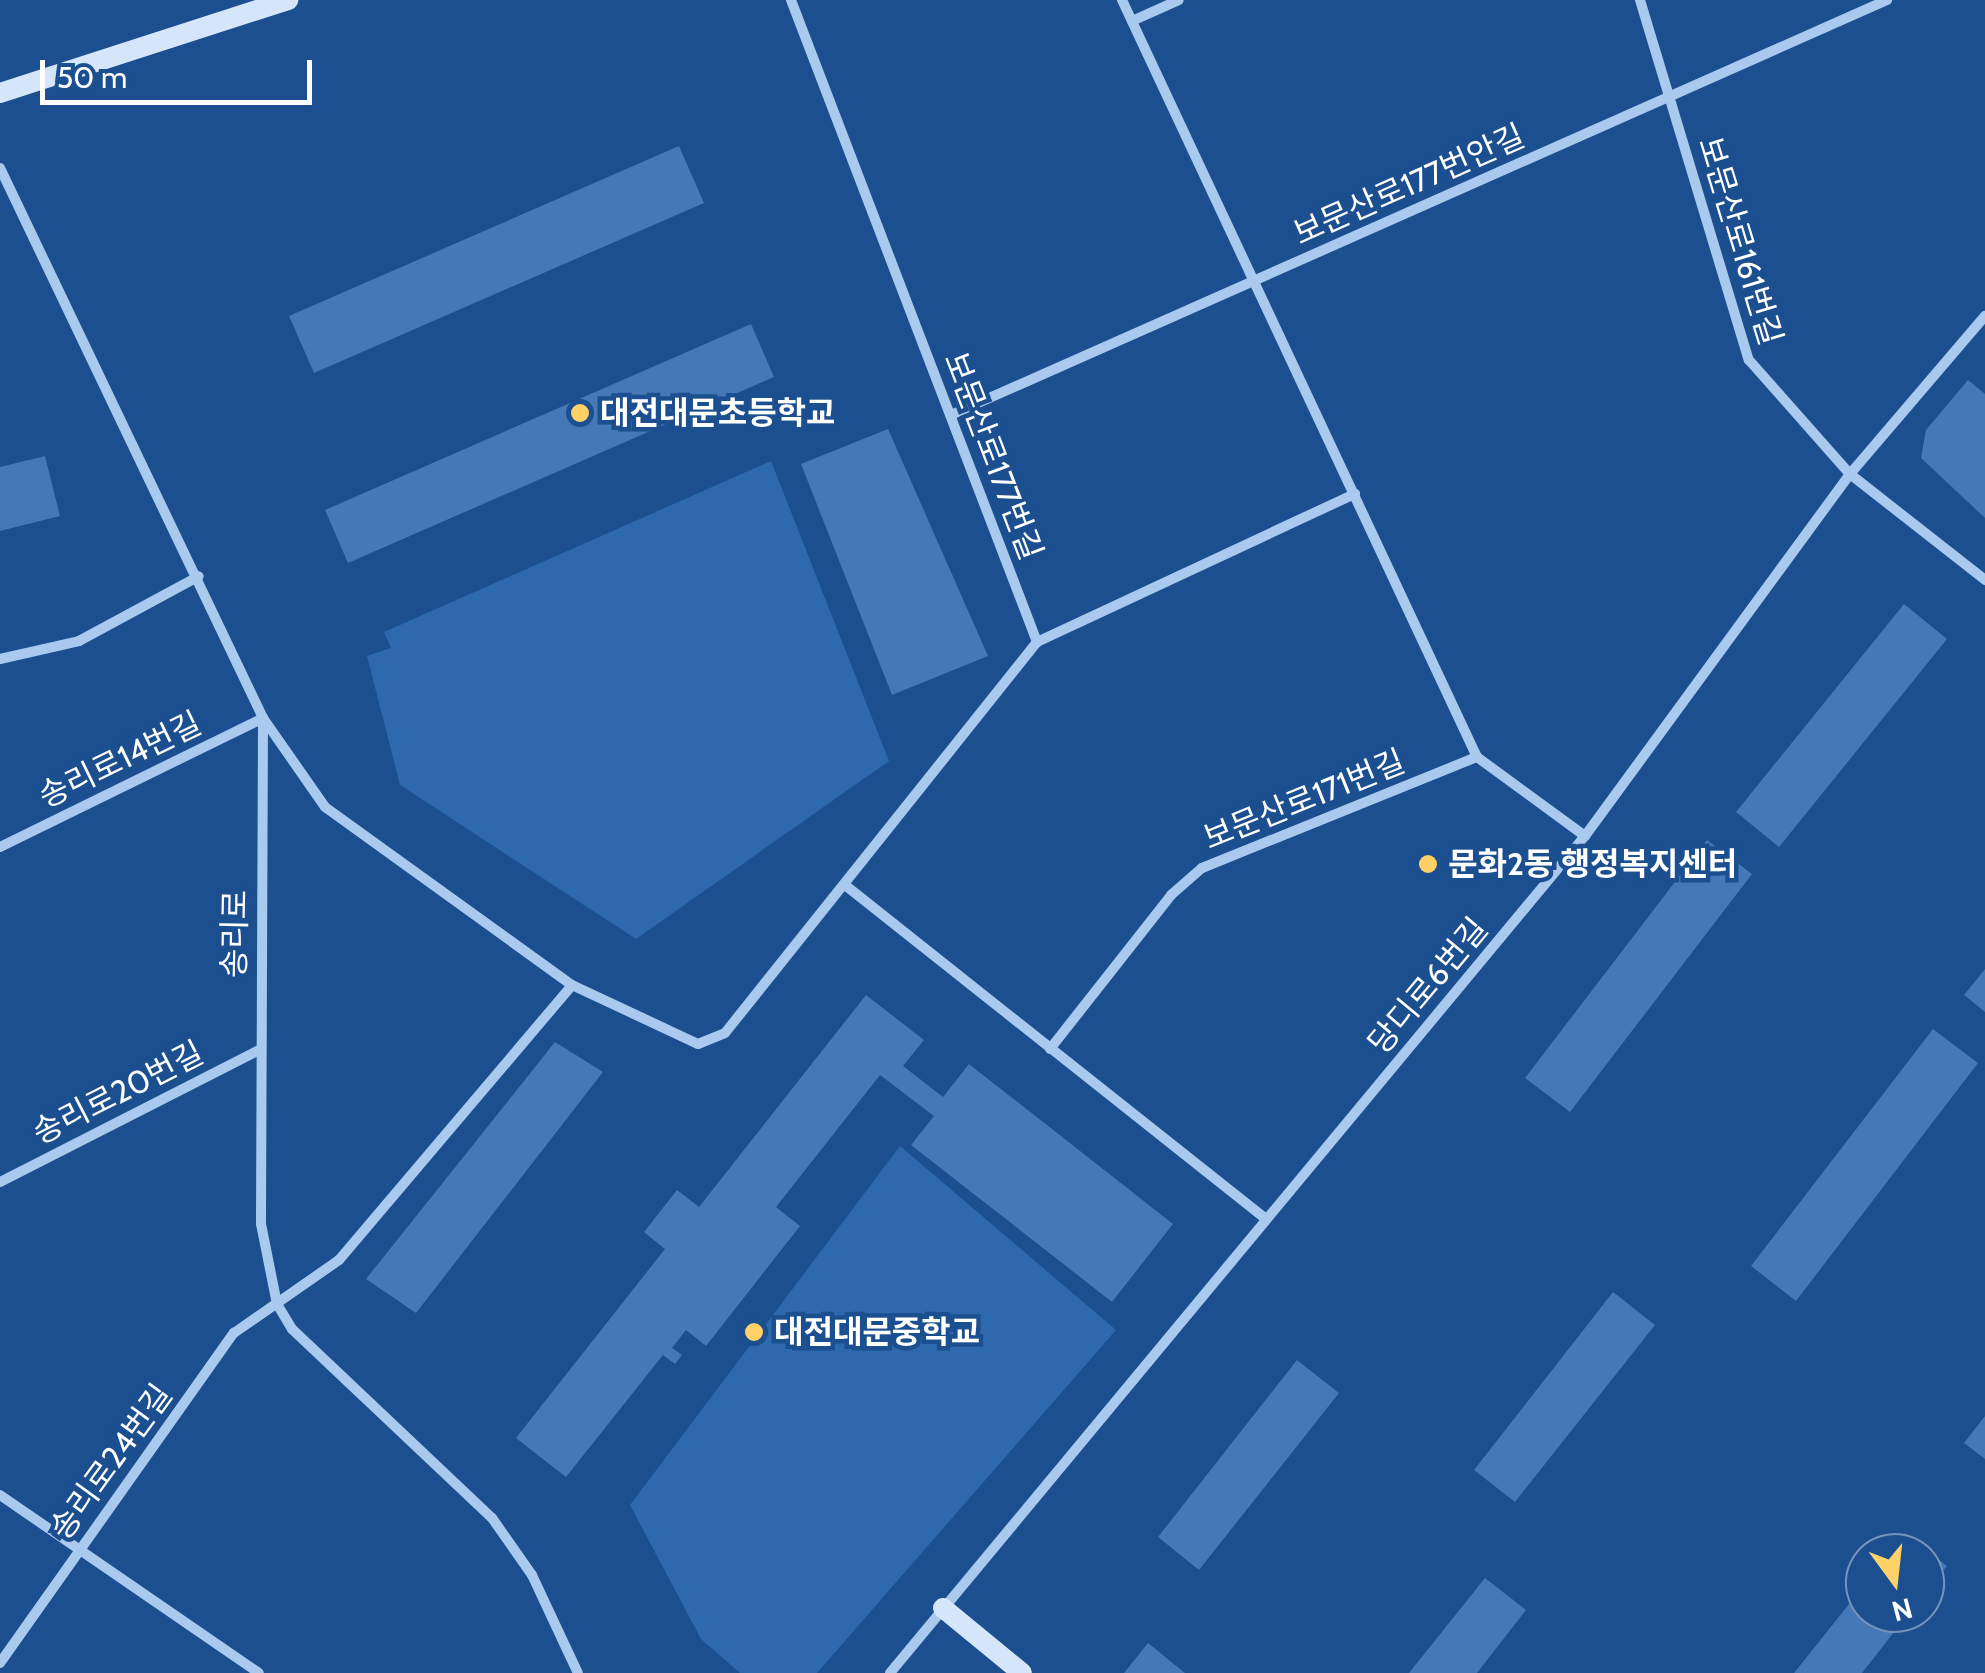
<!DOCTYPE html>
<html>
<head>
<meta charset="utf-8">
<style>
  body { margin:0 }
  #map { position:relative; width:1985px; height:1673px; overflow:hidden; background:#1b4f8f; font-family:Cabin,"Noto Sans KR",sans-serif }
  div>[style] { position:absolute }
  .green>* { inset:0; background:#2e69ad }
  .building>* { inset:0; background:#4478b7 }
  .street>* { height:10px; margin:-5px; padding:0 5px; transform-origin:5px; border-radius:5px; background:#a9c9ee }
  .secondary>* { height:20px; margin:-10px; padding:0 10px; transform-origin:10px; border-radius:10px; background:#d6e6fa }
  .dots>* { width:28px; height:28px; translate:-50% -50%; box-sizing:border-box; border:5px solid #1b4f8f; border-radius:50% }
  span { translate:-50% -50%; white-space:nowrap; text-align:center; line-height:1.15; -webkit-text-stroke:9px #1b4f8f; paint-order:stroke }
  .street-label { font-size:32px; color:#fff }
  .poi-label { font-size:32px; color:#fff; font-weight:700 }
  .left { translate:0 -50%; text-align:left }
  .north { position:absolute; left:1845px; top:1533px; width:100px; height:100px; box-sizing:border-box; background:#1b4f8f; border:2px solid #7695bc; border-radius:50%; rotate:165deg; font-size:28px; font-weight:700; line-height:40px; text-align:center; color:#fff }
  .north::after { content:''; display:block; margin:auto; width:35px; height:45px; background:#ffd166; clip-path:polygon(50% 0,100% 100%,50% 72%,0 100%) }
  .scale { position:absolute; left:40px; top:60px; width:272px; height:45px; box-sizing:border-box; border:5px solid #fff; border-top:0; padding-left:12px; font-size:30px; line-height:35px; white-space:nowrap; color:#fff; -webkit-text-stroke:8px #1b4f8f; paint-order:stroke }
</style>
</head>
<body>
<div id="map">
  <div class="green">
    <div style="clip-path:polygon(771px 461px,889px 761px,636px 939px,400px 785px,367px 656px,391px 648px,384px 632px)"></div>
    <div style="clip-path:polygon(900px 1146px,1116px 1330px,817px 1673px,740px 1673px,701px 1639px,630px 1505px)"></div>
  </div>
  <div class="building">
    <div style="clip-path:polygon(679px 146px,704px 203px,314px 373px,289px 316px)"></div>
    <div style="clip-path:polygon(751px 324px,774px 377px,348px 563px,325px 510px)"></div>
    <div style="clip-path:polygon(1968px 380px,1985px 394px,1985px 518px,1921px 458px,1926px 430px)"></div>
    <div style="clip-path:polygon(888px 429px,988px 656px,892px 695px,801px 464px)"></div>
    <div style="clip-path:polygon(45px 456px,60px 516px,0 531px,0 467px)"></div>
    <div style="clip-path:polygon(1904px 604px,1947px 639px,1779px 847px,1736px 812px)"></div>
    <div style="clip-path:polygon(1707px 840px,1752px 874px,1570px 1112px,1525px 1078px)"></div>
    <div style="clip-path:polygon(1985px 969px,1985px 1012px,1964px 995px)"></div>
    <div style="clip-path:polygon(866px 995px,924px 1040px,903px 1066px,943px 1097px,969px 1064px,1173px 1224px,1112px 1302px,911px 1145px,934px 1116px,880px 1075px,776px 1207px,800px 1226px,706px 1346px,686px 1330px,672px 1348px,682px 1355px,675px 1364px,663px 1355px,566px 1477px,516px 1438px,665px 1249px,644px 1232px,677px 1190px,699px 1207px)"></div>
    <div style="clip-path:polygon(1933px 1029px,1978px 1063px,1796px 1301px,1751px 1266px)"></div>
    <div style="clip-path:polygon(555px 1042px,603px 1072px,416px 1313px,366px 1279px)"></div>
    <div style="clip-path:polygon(1613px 1292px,1655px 1325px,1515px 1502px,1474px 1470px)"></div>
    <div style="clip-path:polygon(1297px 1360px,1339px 1393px,1199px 1570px,1158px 1537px)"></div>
    <div style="clip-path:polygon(1985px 1416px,1985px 1459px,1964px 1443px)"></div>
    <div style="clip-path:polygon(1905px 1533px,1947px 1566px,1925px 1593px,1925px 1553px,1889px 1553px)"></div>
    <div style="clip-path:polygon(1485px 1578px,1526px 1610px,1477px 1673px,1409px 1673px)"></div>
    <div style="clip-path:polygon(1865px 1584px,1865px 1613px,1909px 1613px,1862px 1673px,1794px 1673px)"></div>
    <div style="clip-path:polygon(1148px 1643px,1185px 1673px,1124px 1673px)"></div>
  </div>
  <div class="street">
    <div style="left:791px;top:0;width:688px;rotate:69.03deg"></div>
    <div style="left:1122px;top:0;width:836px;rotate:64.88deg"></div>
    <div style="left:1477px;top:757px;width:134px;rotate:36.2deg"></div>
    <div style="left:1640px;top:0;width:376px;rotate:73.2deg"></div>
    <div style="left:1749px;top:360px;width:152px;rotate:48.5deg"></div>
    <div style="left:1850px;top:474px;width:172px;rotate:38.1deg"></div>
    <div style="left:1132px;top:21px;width:51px;rotate:-24.1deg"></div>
    <div style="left:0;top:168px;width:610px;rotate:64.44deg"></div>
    <div style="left:263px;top:718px;width:506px;rotate:90.23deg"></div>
    <div style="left:261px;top:1224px;width:82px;rotate:78.7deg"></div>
    <div style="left:277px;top:1304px;width:29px;rotate:59deg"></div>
    <div style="left:292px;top:1329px;width:275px;rotate:43.4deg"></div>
    <div style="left:492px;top:1518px;width:70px;rotate:54.9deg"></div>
    <div style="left:532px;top:1575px;width:108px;rotate:64.9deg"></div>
    <div style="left:951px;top:415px;width:1024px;rotate:-23.91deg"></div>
    <div style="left:0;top:659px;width:81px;rotate:-12.8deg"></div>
    <div style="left:79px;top:641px;width:136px;rotate:-28.4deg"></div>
    <div style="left:0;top:847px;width:293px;rotate:-26.1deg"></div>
    <div style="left:263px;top:718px;width:108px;rotate:55.1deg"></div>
    <div style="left:325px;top:807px;width:304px;rotate:35.8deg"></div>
    <div style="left:572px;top:985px;width:139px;rotate:25.1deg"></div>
    <div style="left:698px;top:1044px;width:29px;rotate:-22deg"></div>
    <div style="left:725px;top:1033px;width:500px;rotate:-51.41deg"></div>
    <div style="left:1037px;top:642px;width:351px;rotate:-25deg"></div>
    <div style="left:845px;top:885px;width:537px;rotate:38.43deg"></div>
    <div style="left:1050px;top:1049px;width:196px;rotate:-51.8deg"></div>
    <div style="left:1171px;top:895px;width:41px;rotate:-41.1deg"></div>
    <div style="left:1202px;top:868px;width:297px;rotate:-22deg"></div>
    <div style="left:0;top:1182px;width:291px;rotate:-27deg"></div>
    <div style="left:0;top:1495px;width:314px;rotate:34.5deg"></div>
    <div style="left:0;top:1663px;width:405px;rotate:-54.7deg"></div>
    <div style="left:234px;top:1333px;width:128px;rotate:-34.8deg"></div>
    <div style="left:339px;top:1260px;width:360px;rotate:-49.7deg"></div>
    <div style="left:890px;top:1673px;width:1088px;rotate:-50.3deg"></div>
    <div style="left:1585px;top:836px;width:449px;rotate:-53.8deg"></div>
    <div style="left:1850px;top:474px;width:208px;rotate:-49.5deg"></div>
  </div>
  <div class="secondary">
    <div style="left:0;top:93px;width:303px;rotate:-17.9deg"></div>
    <div style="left:943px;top:1608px;width:102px;rotate:39.4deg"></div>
  </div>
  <div class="dots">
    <div style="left:580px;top:413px;background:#ffd166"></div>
    <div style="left:1428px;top:864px;background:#ffd166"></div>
    <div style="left:754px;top:1332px;background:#ffd166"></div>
  </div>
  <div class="street-label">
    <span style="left:1409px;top:185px;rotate:-24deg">보문산로177번안길</span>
    <span style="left:1740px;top:241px;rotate:73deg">보문산로161번길</span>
    <span style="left:993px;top:456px;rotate:69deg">보문산로177번길</span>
    <span style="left:120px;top:760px;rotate:-26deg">송리로14번길</span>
    <span style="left:1304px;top:800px;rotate:-22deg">보문산로171번길</span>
    <span style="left:235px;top:934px;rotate:-89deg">송리로</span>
    <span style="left:1428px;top:986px;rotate:-50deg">당디로6번길</span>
    <span style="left:118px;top:1093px;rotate:-27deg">송리로20번길</span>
    <span style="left:111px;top:1462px;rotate:-54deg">송리로24번길</span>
  </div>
  <div class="poi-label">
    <span class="left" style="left:600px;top:413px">대전대문초등학교</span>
    <span class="left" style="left:1448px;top:864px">문화2동 행정복지센터</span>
    <span class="left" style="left:774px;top:1332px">대전대문중학교</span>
  </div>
  <div class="north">N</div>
  <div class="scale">50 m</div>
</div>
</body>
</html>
